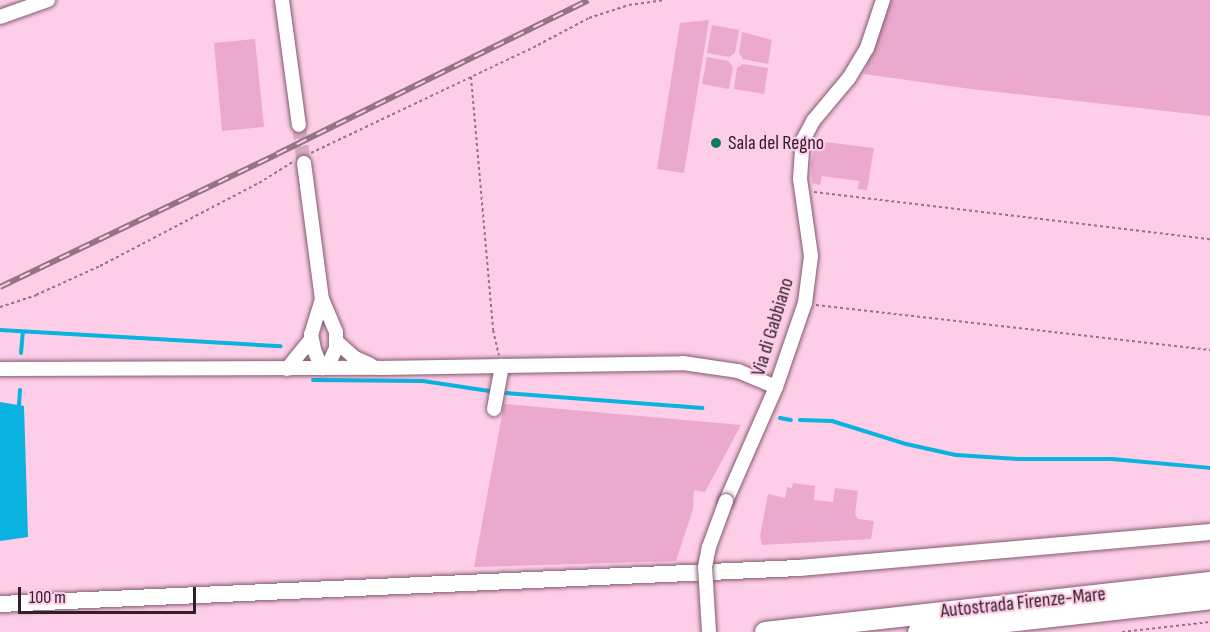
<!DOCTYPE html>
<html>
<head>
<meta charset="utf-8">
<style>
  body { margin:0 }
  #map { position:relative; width:1210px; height:632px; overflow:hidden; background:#fecee8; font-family:"Sofia Sans Condensed",sans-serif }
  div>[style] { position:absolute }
  .green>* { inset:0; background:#eaa9cd }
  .water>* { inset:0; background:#0ab2df }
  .stream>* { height:4px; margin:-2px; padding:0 2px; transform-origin:2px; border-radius:2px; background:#0ab2df }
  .minor-tunnel>* { height:14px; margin-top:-7px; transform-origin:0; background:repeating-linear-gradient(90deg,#d5abc2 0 14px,transparent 0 21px) }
  .path>* { height:2px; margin-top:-1px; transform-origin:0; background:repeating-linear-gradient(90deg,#937384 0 3px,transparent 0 6px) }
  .roads { filter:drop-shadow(0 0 2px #835a71) drop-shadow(0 0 2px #835a71) }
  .minor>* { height:14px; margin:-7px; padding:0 7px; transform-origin:7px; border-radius:7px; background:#fff }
  .major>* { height:16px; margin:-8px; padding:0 8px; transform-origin:8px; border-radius:8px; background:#fff }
  .highway>* { height:20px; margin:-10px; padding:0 10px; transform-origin:10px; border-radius:10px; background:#fff }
  .rail>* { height:6px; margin-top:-3px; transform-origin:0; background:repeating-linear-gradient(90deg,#fecee8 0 11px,#947485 0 22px); box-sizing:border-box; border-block:2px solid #947485 }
  .bridges { filter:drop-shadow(0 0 2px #835a71) drop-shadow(0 0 2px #835a71) }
  .minor-bridge>* { height:14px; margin:-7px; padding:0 7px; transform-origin:7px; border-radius:7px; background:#fff }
  .dots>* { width:16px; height:16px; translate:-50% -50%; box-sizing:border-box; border:3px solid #fecee8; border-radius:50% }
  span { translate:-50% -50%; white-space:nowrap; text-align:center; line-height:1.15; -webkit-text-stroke:4.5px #fecee8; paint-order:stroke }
  .poi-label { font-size:20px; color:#312029 }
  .left { translate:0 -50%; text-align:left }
  .street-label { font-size:20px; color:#312029 }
  .scale { position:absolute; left:18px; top:587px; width:178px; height:27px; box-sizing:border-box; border:3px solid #312029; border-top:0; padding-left:8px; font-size:18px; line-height:21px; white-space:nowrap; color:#312029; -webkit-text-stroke:4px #fecee8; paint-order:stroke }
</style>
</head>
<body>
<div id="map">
  <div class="green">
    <div style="clip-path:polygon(890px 0,1210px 0,1210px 116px,971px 89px,864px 74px)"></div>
    <div style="clip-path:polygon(709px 20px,684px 173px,657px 169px,680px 23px)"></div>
    <div style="clip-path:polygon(712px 25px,739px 30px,735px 53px,729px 57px,707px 53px)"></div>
    <div style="clip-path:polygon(742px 32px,772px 40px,768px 64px,743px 59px,739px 53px)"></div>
    <div style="clip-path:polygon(255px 39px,264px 127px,222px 131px,214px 43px)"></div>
    <div style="clip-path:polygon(707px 57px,728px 61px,733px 67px,729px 89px,702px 84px)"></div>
    <div style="clip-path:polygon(743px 64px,768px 68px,764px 94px,734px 89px,737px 68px)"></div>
    <div style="clip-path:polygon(816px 141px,874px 148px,867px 190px,858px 189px,859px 181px,822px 176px,820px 185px,812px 183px,811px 164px)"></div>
    <div style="clip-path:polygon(504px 404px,741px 425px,705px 492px,694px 490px,693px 509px,676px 561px,474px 567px)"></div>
    <div style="clip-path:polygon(793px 483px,815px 486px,814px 500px,833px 502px,835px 488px,858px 491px,855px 514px,858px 519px,874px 521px,871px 539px,762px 545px,760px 536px,768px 494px,785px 498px,787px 487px,792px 488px)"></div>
  </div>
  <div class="water">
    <div style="clip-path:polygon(0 402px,24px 406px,28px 537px,0 541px)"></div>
  </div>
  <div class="stream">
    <div style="left:0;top:330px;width:281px;rotate:3.3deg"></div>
    <div style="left:21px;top:353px;width:21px;rotate:-85deg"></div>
    <div style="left:313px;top:380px;width:110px;rotate:0.5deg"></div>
    <div style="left:423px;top:381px;width:67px;rotate:8.6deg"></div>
    <div style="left:506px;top:393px;width:197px;rotate:4.4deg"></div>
    <div style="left:19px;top:405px;width:15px;rotate:-86deg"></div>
    <div style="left:780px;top:418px;width:11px;rotate:10deg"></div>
    <div style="left:800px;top:420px;width:32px;rotate:2deg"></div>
    <div style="left:832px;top:421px;width:77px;rotate:17.3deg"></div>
    <div style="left:906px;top:444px;width:51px;rotate:12.4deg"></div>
    <div style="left:956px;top:455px;width:62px;rotate:3.7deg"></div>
    <div style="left:1018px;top:459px;width:94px"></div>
    <div style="left:1112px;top:459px;width:98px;rotate:5.2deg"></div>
  </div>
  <div class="minor-tunnel">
    <div style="left:299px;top:125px;width:38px;rotate:83deg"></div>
  </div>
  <div class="path">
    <div style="left:471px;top:77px;width:254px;rotate:85deg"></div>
    <div style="left:493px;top:330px;width:26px;rotate:77deg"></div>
    <div style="left:311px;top:153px;width:251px;rotate:-25.4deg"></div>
    <div style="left:538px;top:45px;width:58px;rotate:-27.9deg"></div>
    <div style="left:589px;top:18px;width:42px;rotate:-18deg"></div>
    <div style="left:629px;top:5px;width:36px;rotate:-8deg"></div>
    <div style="left:814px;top:192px;width:399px;rotate:6.8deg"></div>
    <div style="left:816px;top:305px;width:397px;rotate:6.5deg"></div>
    <div style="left:0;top:307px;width:38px;rotate:-18deg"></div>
    <div style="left:36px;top:295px;width:70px;rotate:-24.4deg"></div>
    <div style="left:100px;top:266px;width:179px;rotate:-27.6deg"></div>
    <div style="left:259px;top:183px;width:39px;rotate:-32deg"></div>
    <div style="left:1122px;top:632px;width:89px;rotate:-6.5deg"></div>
  </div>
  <div class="roads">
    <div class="minor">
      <div style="left:282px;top:0;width:126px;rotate:82.3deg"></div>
      <div style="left:0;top:17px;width:51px;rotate:-19.5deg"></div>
      <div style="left:304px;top:163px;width:137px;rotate:82.5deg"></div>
      <div style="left:322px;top:299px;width:36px;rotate:67deg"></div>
      <div style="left:336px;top:332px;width:16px;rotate:90deg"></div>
      <div style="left:336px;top:348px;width:22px;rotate:114deg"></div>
      <div style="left:322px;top:299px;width:37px;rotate:107deg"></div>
      <div style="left:311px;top:334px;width:16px;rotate:79deg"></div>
      <div style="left:314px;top:350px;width:20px;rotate:66deg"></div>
      <div style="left:337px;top:342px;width:24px;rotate:42deg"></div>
      <div style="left:355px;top:358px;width:17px;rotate:24deg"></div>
      <div style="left:0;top:369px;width:379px;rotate:-0.2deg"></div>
      <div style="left:379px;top:368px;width:304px;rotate:-0.9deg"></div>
      <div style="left:683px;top:363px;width:56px;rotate:8.3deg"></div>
      <div style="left:738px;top:371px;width:41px;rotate:22.8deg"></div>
      <div style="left:287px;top:369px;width:38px;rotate:-51deg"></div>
      <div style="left:494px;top:409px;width:44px;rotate:-79.5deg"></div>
      <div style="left:726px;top:501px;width:124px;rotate:-66.3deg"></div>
      <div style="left:776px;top:387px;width:89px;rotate:-71deg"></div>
      <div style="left:805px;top:303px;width:47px;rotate:-82.7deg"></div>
      <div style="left:811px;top:256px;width:78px;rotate:-98.1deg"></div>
      <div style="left:800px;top:179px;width:39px;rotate:-86deg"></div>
      <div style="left:803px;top:140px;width:21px;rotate:-62deg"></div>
      <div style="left:813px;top:121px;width:56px;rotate:-50.1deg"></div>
      <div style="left:849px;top:78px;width:35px;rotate:-59deg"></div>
      <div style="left:867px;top:48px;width:51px;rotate:-71.6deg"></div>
    </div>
    <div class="major">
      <div style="left:0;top:604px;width:800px;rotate:-2.58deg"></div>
      <div style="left:799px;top:568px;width:413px;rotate:-5deg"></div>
    </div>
    <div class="highway">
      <div style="left:765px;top:632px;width:448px;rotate:-6.4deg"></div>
      <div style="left:918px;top:632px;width:294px;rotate:-6.4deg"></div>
    </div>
  </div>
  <div class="rail">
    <div style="left:0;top:287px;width:307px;rotate:-25.6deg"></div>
    <div style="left:277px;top:154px;width:347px;rotate:-26.3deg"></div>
  </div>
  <div class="bridges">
    <div class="minor-bridge">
      <div style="left:709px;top:632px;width:65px;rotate:-93.5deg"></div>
      <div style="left:705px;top:567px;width:20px;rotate:-79deg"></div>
      <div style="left:709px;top:547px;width:49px;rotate:-69.7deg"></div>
    </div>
  </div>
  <div class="dots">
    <div style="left:716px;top:143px;background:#0b7d5a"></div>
  </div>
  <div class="poi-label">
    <span class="left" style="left:728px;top:143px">Sala del Regno</span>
  </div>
  <div class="street-label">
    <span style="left:773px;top:327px;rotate:-73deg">Via di Gabbiano</span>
    <span style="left:1023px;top:603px;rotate:-6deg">Autostrada Firenze-Mare</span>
  </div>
  <div class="scale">100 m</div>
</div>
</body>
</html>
